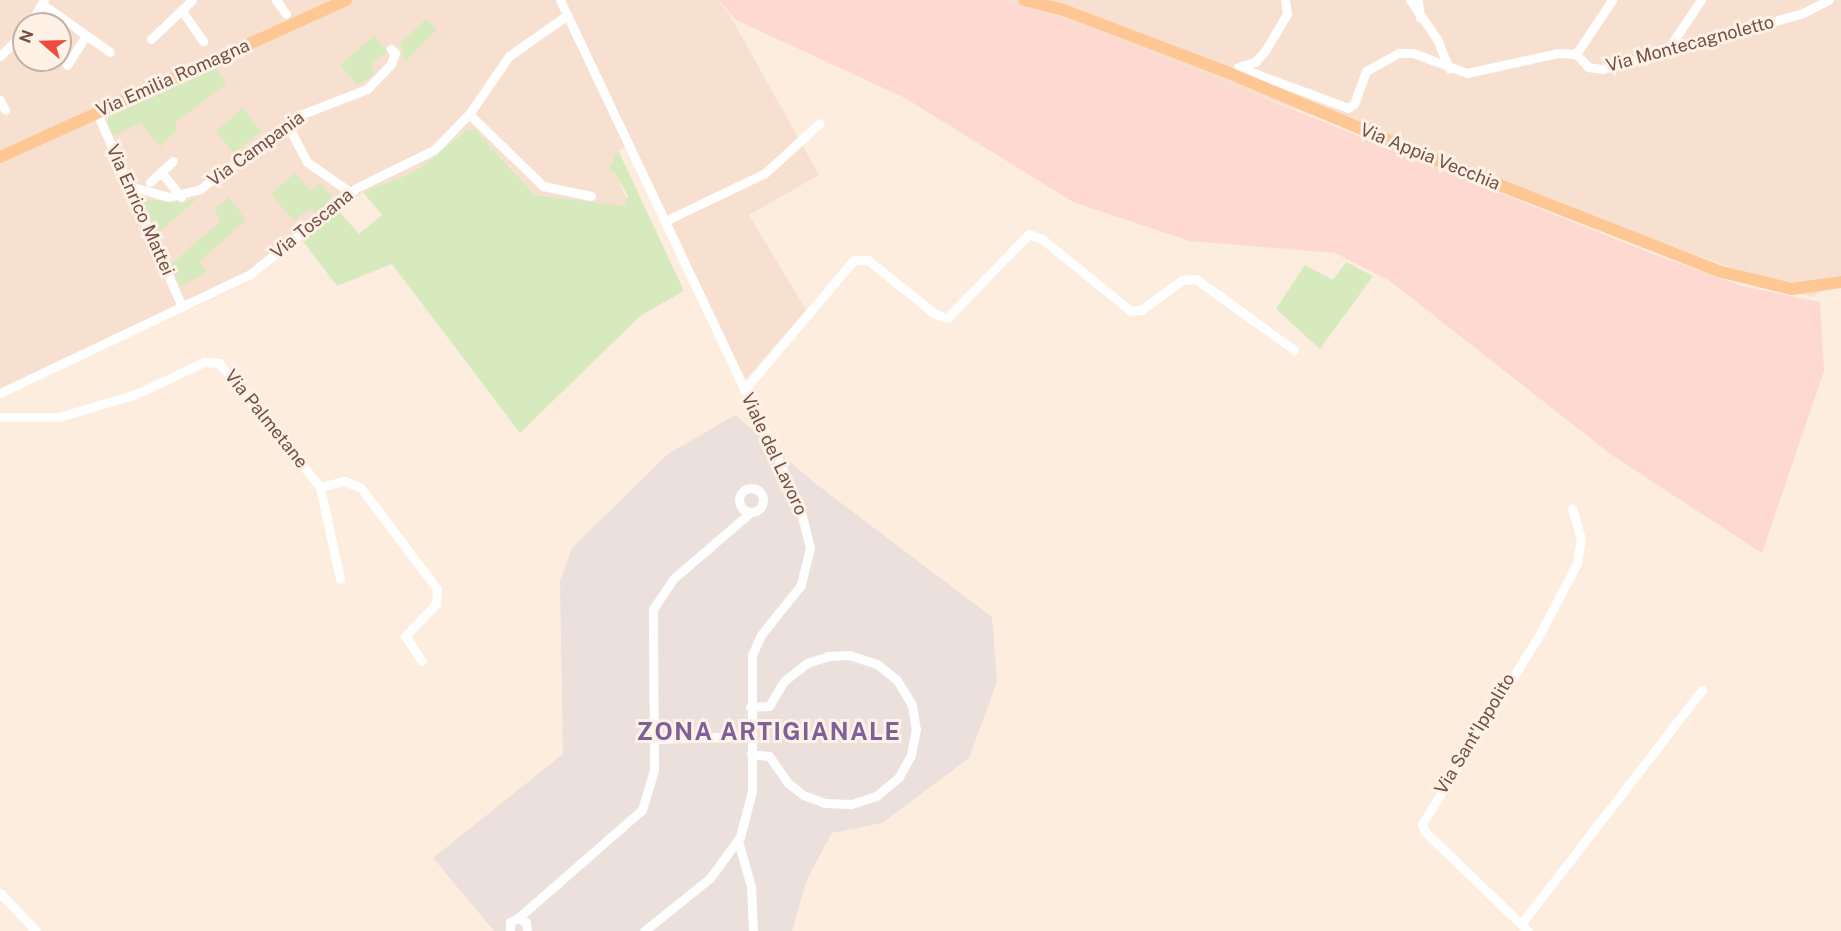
<!DOCTYPE html>
<html>
<head>
<meta charset="utf-8">
<style>
  body { margin:0 }
  #map { position:relative; width:1841px; height:931px; overflow:hidden; background:#fdeddf; font-family:"Public Sans",sans-serif }
  div>[style] { position:absolute }
  .residential>* { inset:0; background:#f7e0d0 }
  .commercial>* { inset:0; background:#fed9d2 }
  .industrial>* { inset:0; background:#ebe0db }
  .green>* { inset:0; background:#d6eabd }
  .minor>* { height:9px; margin:-4.5px; padding:0 4.5px; transform-origin:4.5px; border-radius:4.5px; background:#fff }
  .minor>.ring { margin:-4.5px; padding:0; box-sizing:content-box; background:none; border:9px solid #fff; border-radius:50% }
  .major>* { height:12px; margin:-6px; padding:0 6px; transform-origin:6px; border-radius:6px; background:#ffc794 }
  span { translate:-50% -50%; white-space:nowrap; text-align:center; line-height:1.15; -webkit-text-stroke:6px #fff1e6; paint-order:stroke }
  .street-label { font-size:18px; color:#745046 }
  .district-label { font-size:24px; color:#7d6198; font-weight:700; letter-spacing:1.5px }
  .north { position:absolute; left:12px; top:12px; width:60px; height:60px; box-sizing:border-box; background:#fff1e6; border:2px solid #c7b1a6; border-radius:50%; rotate:290deg; font-size:16px; font-weight:700; line-height:24px; text-align:center; color:#745046 }
  .north::after { content:''; display:block; margin:auto; width:21px; height:27px; background:#ec4c3f; clip-path:polygon(50% 0,100% 100%,50% 72%,0 100%) }
</style>
</head>
<body>
<div id="map">
  <div class="residential">
    <div style="clip-path:polygon(evenodd,0 0,717px 0,729px 14px,819px 175px,749px 215px,806px 310px,740px 386px,628px 146px,618px 151px,609px 169px,614px 172px,628px 201px,624px 206px,600px 204px,535px 195px,476px 132px,463px 132px,414px 172px,363px 192px,244px 284px,0 397px,0 0,24px 24px,60px 24px,60px 60px,24px 60px,24px 24px)"></div>
    <div style="clip-path:polygon(995px 0,1841px 0,1841px 280px,1812px 297px)"></div>
  </div>
  <div class="commercial">
    <div style="clip-path:polygon(718px 0,1001px 0,1092px 29px,1645px 251px,1742px 286px,1820px 302px,1824px 371px,1762px 553px,1613px 456px,1390px 281px,1335px 253px,1190px 241px,1073px 202px,905px 98px,736px 20px)"></div>
  </div>
  <div class="industrial">
    <div style="clip-path:polygon(735px 415px,816px 484px,992px 617px,997px 682px,969px 758px,882px 823px,832px 833px,807px 879px,792px 931px,494px 931px,433px 858px,563px 754px,560px 581px,572px 548px,668px 454px)"></div>
  </div>
  <div class="green">
    <div style="clip-path:polygon(426px 19px,437px 30px,405px 62px,400px 43px)"></div>
    <div style="clip-path:polygon(374px 36px,387px 51px,371px 64px,374px 72px,371px 77px,357px 85px,340px 65px)"></div>
    <div style="clip-path:polygon(215px 68px,227px 83px,176px 122px,176px 132px,160px 146px,140px 123px,113px 136px,106px 118px)"></div>
    <div style="clip-path:polygon(243px 108px,261px 131px,234px 154px,216px 131px)"></div>
    <div style="clip-path:polygon(468px 129px,476px 131px,535px 195px,624px 206px,628px 196px,614px 172px,609px 169px,618px 150px,684px 291px,640px 316px,520px 433px,392px 264px,337px 286px,302px 240px,338px 210px,359px 234px,382px 215px,363px 192px,414px 172px)"></div>
    <div style="clip-path:polygon(295px 173px,311px 191px,320px 182px,331px 195px,330px 201px,315px 213px,310px 208px,294px 221px,271px 194px)"></div>
    <div style="clip-path:polygon(200px 196px,157px 234px,142px 199px,182px 203px)"></div>
    <div style="clip-path:polygon(229px 197px,246px 220px,199px 262px,207px 272px,180px 287px,171px 264px,220px 222px,215px 209px)"></div>
    <div style="clip-path:polygon(1346px 262px,1373px 276px,1320px 349px,1276px 309px,1305px 265px,1333px 280px)"></div>
  </div>
  <div class="minor">
    <div style="left:276px;top:0;width:17px;rotate:54deg"></div>
    <div style="left:560px;top:0;width:558px;rotate:64.63deg"></div>
    <div style="left:799px;top:504px;width:45px;rotate:76deg"></div>
    <div style="left:810px;top:548px;width:38px;rotate:104deg"></div>
    <div style="left:801px;top:585px;width:64px;rotate:128.7deg"></div>
    <div style="left:761px;top:635px;width:22px;rotate:114deg"></div>
    <div style="left:752px;top:655px;width:136px;rotate:90deg"></div>
    <div style="left:752px;top:791px;width:48px;rotate:104.6deg"></div>
    <div style="left:740px;top:837px;width:51px;rotate:126.2deg"></div>
    <div style="left:710px;top:878px;width:85px;rotate:141.2deg"></div>
    <div style="left:1410px;top:0;width:47px;rotate:55.3deg"></div>
    <div style="left:1437px;top:39px;width:32px;rotate:68deg"></div>
    <div style="left:1418px;top:0;width:18px;rotate:84deg"></div>
    <div style="left:42px;top:4px;width:83px;rotate:35.2deg"></div>
    <div style="left:182px;top:11px;width:37px;rotate:55deg"></div>
    <div style="left:30px;top:24px;width:28px;rotate:-60deg"></div>
    <div style="left:151px;top:39px;width:57px;rotate:-43.6deg"></div>
    <div style="left:1666px;top:52px;width:63px;rotate:-56.1deg"></div>
    <div style="left:1576px;top:54px;width:65px;rotate:-56.3deg"></div>
    <div style="left:0;top:56px;width:34px;rotate:-45deg"></div>
    <div style="left:67px;top:65px;width:35px;rotate:-57deg"></div>
    <div style="left:1241px;top:66px;width:15px;rotate:-16deg"></div>
    <div style="left:1255px;top:62px;width:15px;rotate:-48deg"></div>
    <div style="left:1265px;top:51px;width:43px;rotate:-59.3deg"></div>
    <div style="left:1287px;top:14px;width:14px;rotate:-98deg"></div>
    <div style="left:1238px;top:67px;width:117px;rotate:20.4deg"></div>
    <div style="left:1348px;top:108px;width:7px;rotate:-34deg"></div>
    <div style="left:1354px;top:104px;width:35px;rotate:-70deg"></div>
    <div style="left:1366px;top:71px;width:38px;rotate:-29deg"></div>
    <div style="left:1399px;top:53px;width:14px"></div>
    <div style="left:1413px;top:53px;width:58px;rotate:20.3deg"></div>
    <div style="left:1467px;top:73px;width:93px;rotate:-12.4deg"></div>
    <div style="left:1558px;top:53px;width:18px;rotate:3deg"></div>
    <div style="left:1576px;top:54px;width:18px;rotate:47deg"></div>
    <div style="left:1588px;top:67px;width:15px;rotate:8deg"></div>
    <div style="left:1603px;top:69px;width:208px;rotate:-15.6deg"></div>
    <div style="left:1803px;top:13px;width:29px;rotate:-27deg"></div>
    <div style="left:0;top:100px;width:11px;rotate:63deg"></div>
    <div style="left:97px;top:113px;width:212px;rotate:66.3deg"></div>
    <div style="left:469px;top:114px;width:103px;rotate:44.2deg"></div>
    <div style="left:543px;top:186px;width:49px;rotate:11.8deg"></div>
    <div style="left:287px;top:124px;width:43px;rotate:62.2deg"></div>
    <div style="left:307px;top:162px;width:52px;rotate:34.9deg"></div>
    <div style="left:173px;top:161px;width:16px;rotate:137deg"></div>
    <div style="left:161px;top:172px;width:32px;rotate:51deg"></div>
    <div style="left:150px;top:182px;width:15px;rotate:-42deg"></div>
    <div style="left:129px;top:186px;width:41px;rotate:15.4deg"></div>
    <div style="left:169px;top:197px;width:32px;rotate:-14deg"></div>
    <div style="left:200px;top:189px;width:124px;rotate:-36.5deg"></div>
    <div style="left:300px;top:115px;width:72px;rotate:-21.2deg"></div>
    <div style="left:367px;top:89px;width:35px;rotate:-46deg"></div>
    <div style="left:391px;top:64px;width:12px;rotate:-70deg"></div>
    <div style="left:395px;top:53px;width:6px;rotate:-135deg"></div>
    <div style="left:665px;top:221px;width:111px;rotate:-25.6deg"></div>
    <div style="left:765px;top:173px;width:74px;rotate:-42.3deg"></div>
    <div style="left:744px;top:390px;width:170px;rotate:-49.8deg"></div>
    <div style="left:854px;top:260px;width:14px"></div>
    <div style="left:868px;top:260px;width:86px;rotate:38.9deg"></div>
    <div style="left:935px;top:314px;width:13px;rotate:18deg"></div>
    <div style="left:947px;top:318px;width:117px;rotate:-45.7deg"></div>
    <div style="left:1029px;top:234px;width:14px;rotate:21deg"></div>
    <div style="left:1042px;top:239px;width:114px;rotate:39deg"></div>
    <div style="left:1131px;top:311px;width:10px;rotate:-6deg"></div>
    <div style="left:1141px;top:310px;width:51px;rotate:-36.2deg"></div>
    <div style="left:1182px;top:280px;width:14px;rotate:-4deg"></div>
    <div style="left:1196px;top:279px;width:121px;rotate:35.9deg"></div>
    <div style="left:0;top:393px;width:276px;rotate:-25.4deg"></div>
    <div style="left:249px;top:275px;width:138px;rotate:-39.1deg"></div>
    <div style="left:356px;top:188px;width:87px;rotate:-26deg"></div>
    <div style="left:434px;top:150px;width:50px;rotate:-45.8deg"></div>
    <div style="left:469px;top:114px;width:70px;rotate:-55.4deg"></div>
    <div style="left:509px;top:56px;width:70px;rotate:-35.1deg"></div>
    <div style="left:0;top:417px;width:59px"></div>
    <div style="left:59px;top:417px;width:80px;rotate:-16.6deg"></div>
    <div style="left:136px;top:394px;width:75px;rotate:-25.2deg"></div>
    <div style="left:204px;top:362px;width:15px;rotate:4deg"></div>
    <div style="left:219px;top:363px;width:160px;rotate:50.8deg"></div>
    <div style="left:320px;top:487px;width:25px;rotate:-14deg"></div>
    <div style="left:344px;top:481px;width:18px;rotate:22deg"></div>
    <div style="left:361px;top:488px;width:126px;rotate:53deg"></div>
    <div style="left:437px;top:589px;width:15px;rotate:94deg"></div>
    <div style="left:436px;top:604px;width:45px;rotate:134.1deg"></div>
    <div style="left:405px;top:636px;width:30px;rotate:56deg"></div>
    <div style="left:320px;top:487px;width:94px;rotate:77.7deg"></div>
    <div class="ring" style="left:739px;top:488px;width:15px;height:15px"></div>
    <div style="left:750px;top:707px;width:19px;rotate:-3deg"></div>
    <div style="left:769px;top:706px;width:29px;rotate:-59deg"></div>
    <div style="left:784px;top:681px;width:29px;rotate:-38deg"></div>
    <div style="left:807px;top:663px;width:22px;rotate:-18deg"></div>
    <div style="left:828px;top:656px;width:21px;rotate:-3deg"></div>
    <div style="left:849px;top:655px;width:29px;rotate:18deg"></div>
    <div style="left:877px;top:664px;width:26px;rotate:39deg"></div>
    <div style="left:897px;top:680px;width:29px;rotate:59deg"></div>
    <div style="left:912px;top:705px;width:24px;rotate:81deg"></div>
    <div style="left:916px;top:729px;width:26px;rotate:101deg"></div>
    <div style="left:911px;top:755px;width:25px;rotate:119deg"></div>
    <div style="left:899px;top:777px;width:30px;rotate:140deg"></div>
    <div style="left:876px;top:796px;width:26px;rotate:162deg"></div>
    <div style="left:851px;top:804px;width:26px;rotate:-178deg"></div>
    <div style="left:825px;top:803px;width:23px;rotate:-160deg"></div>
    <div style="left:803px;top:795px;width:19px;rotate:-141deg"></div>
    <div style="left:788px;top:783px;width:33px;rotate:-125deg"></div>
    <div style="left:769px;top:756px;width:18px;rotate:-174deg"></div>
    <div style="left:655px;top:739px;width:96px;rotate:-1.8deg"></div>
    <div style="left:738px;top:841px;width:47px;rotate:73.9deg"></div>
    <div style="left:751px;top:886px;width:45px;rotate:87.5deg"></div>
    <div style="left:0;top:893px;width:52px;rotate:46.5deg"></div>
    <div style="left:518px;top:918px;width:164px;rotate:-41.1deg"></div>
    <div style="left:642px;top:810px;width:42px;rotate:-73.3deg"></div>
    <div style="left:654px;top:770px;width:161px;rotate:-90.4deg"></div>
    <div style="left:653px;top:609px;width:36px;rotate:-56deg"></div>
    <div style="left:673px;top:579px;width:103px;rotate:-40.7deg"></div>
    <div style="left:1521px;top:924px;width:296px;rotate:-52.3deg"></div>
    <div style="left:510px;top:931px;width:9px;rotate:-90deg"></div>
    <div style="left:510px;top:922px;width:9px;rotate:-27deg"></div>
    <div style="left:518px;top:918px;width:9px;rotate:27deg"></div>
    <div style="left:526px;top:922px;width:9px;rotate:84deg"></div>
    <div style="left:1528px;top:931px;width:143px;rotate:-136.1deg"></div>
    <div style="left:1425px;top:832px;width:9px;rotate:-111deg"></div>
    <div style="left:1422px;top:824px;width:226px;rotate:-58.2deg"></div>
    <div style="left:1541px;top:632px;width:78px;rotate:-62.4deg"></div>
    <div style="left:1577px;top:563px;width:24px;rotate:-81deg"></div>
    <div style="left:1581px;top:539px;width:32px;rotate:-106deg"></div>
  </div>
  <div class="major">
    <div style="left:1024px;top:0;width:38px;rotate:14deg"></div>
    <div style="left:1061px;top:9px;width:172px;rotate:20.8deg"></div>
    <div style="left:1222px;top:70px;width:229px;rotate:22.9deg"></div>
    <div style="left:1433px;top:159px;width:310px;rotate:21.4deg"></div>
    <div style="left:1722px;top:272px;width:72px;rotate:13.7deg"></div>
    <div style="left:1792px;top:289px;width:49px;rotate:-8.1deg"></div>
    <div style="left:0;top:157px;width:380px;rotate:-24.4deg"></div>
  </div>
  <div class="street-label">
    <span style="left:1690px;top:44px;rotate:-15deg">Via Montecagnoletto</span>
    <span style="left:173px;top:78px;rotate:-24deg">Via Emilia Romagna</span>
    <span style="left:256px;top:149px;rotate:-36deg">Via Campania</span>
    <span style="left:1430px;top:157px;rotate:22deg">Via Appia Vecchia</span>
    <span style="left:140px;top:210px;rotate:66deg">Via Enrico Mattei</span>
    <span style="left:312px;top:224px;rotate:-39deg">Via Toscana</span>
    <span style="left:266px;top:419px;rotate:51deg">Via Palmetane</span>
    <span style="left:774px;top:454px;rotate:65deg">Viale del Lavoro</span>
    <span style="left:1475px;top:734px;rotate:-59deg">Via Sant'Ippolito</span>
  </div>
  <div class="district-label">
    <span style="left:769px;top:732px">ZONA ARTIGIANALE</span>
  </div>
  <div class="north">N</div>
</div>
</body>
</html>
